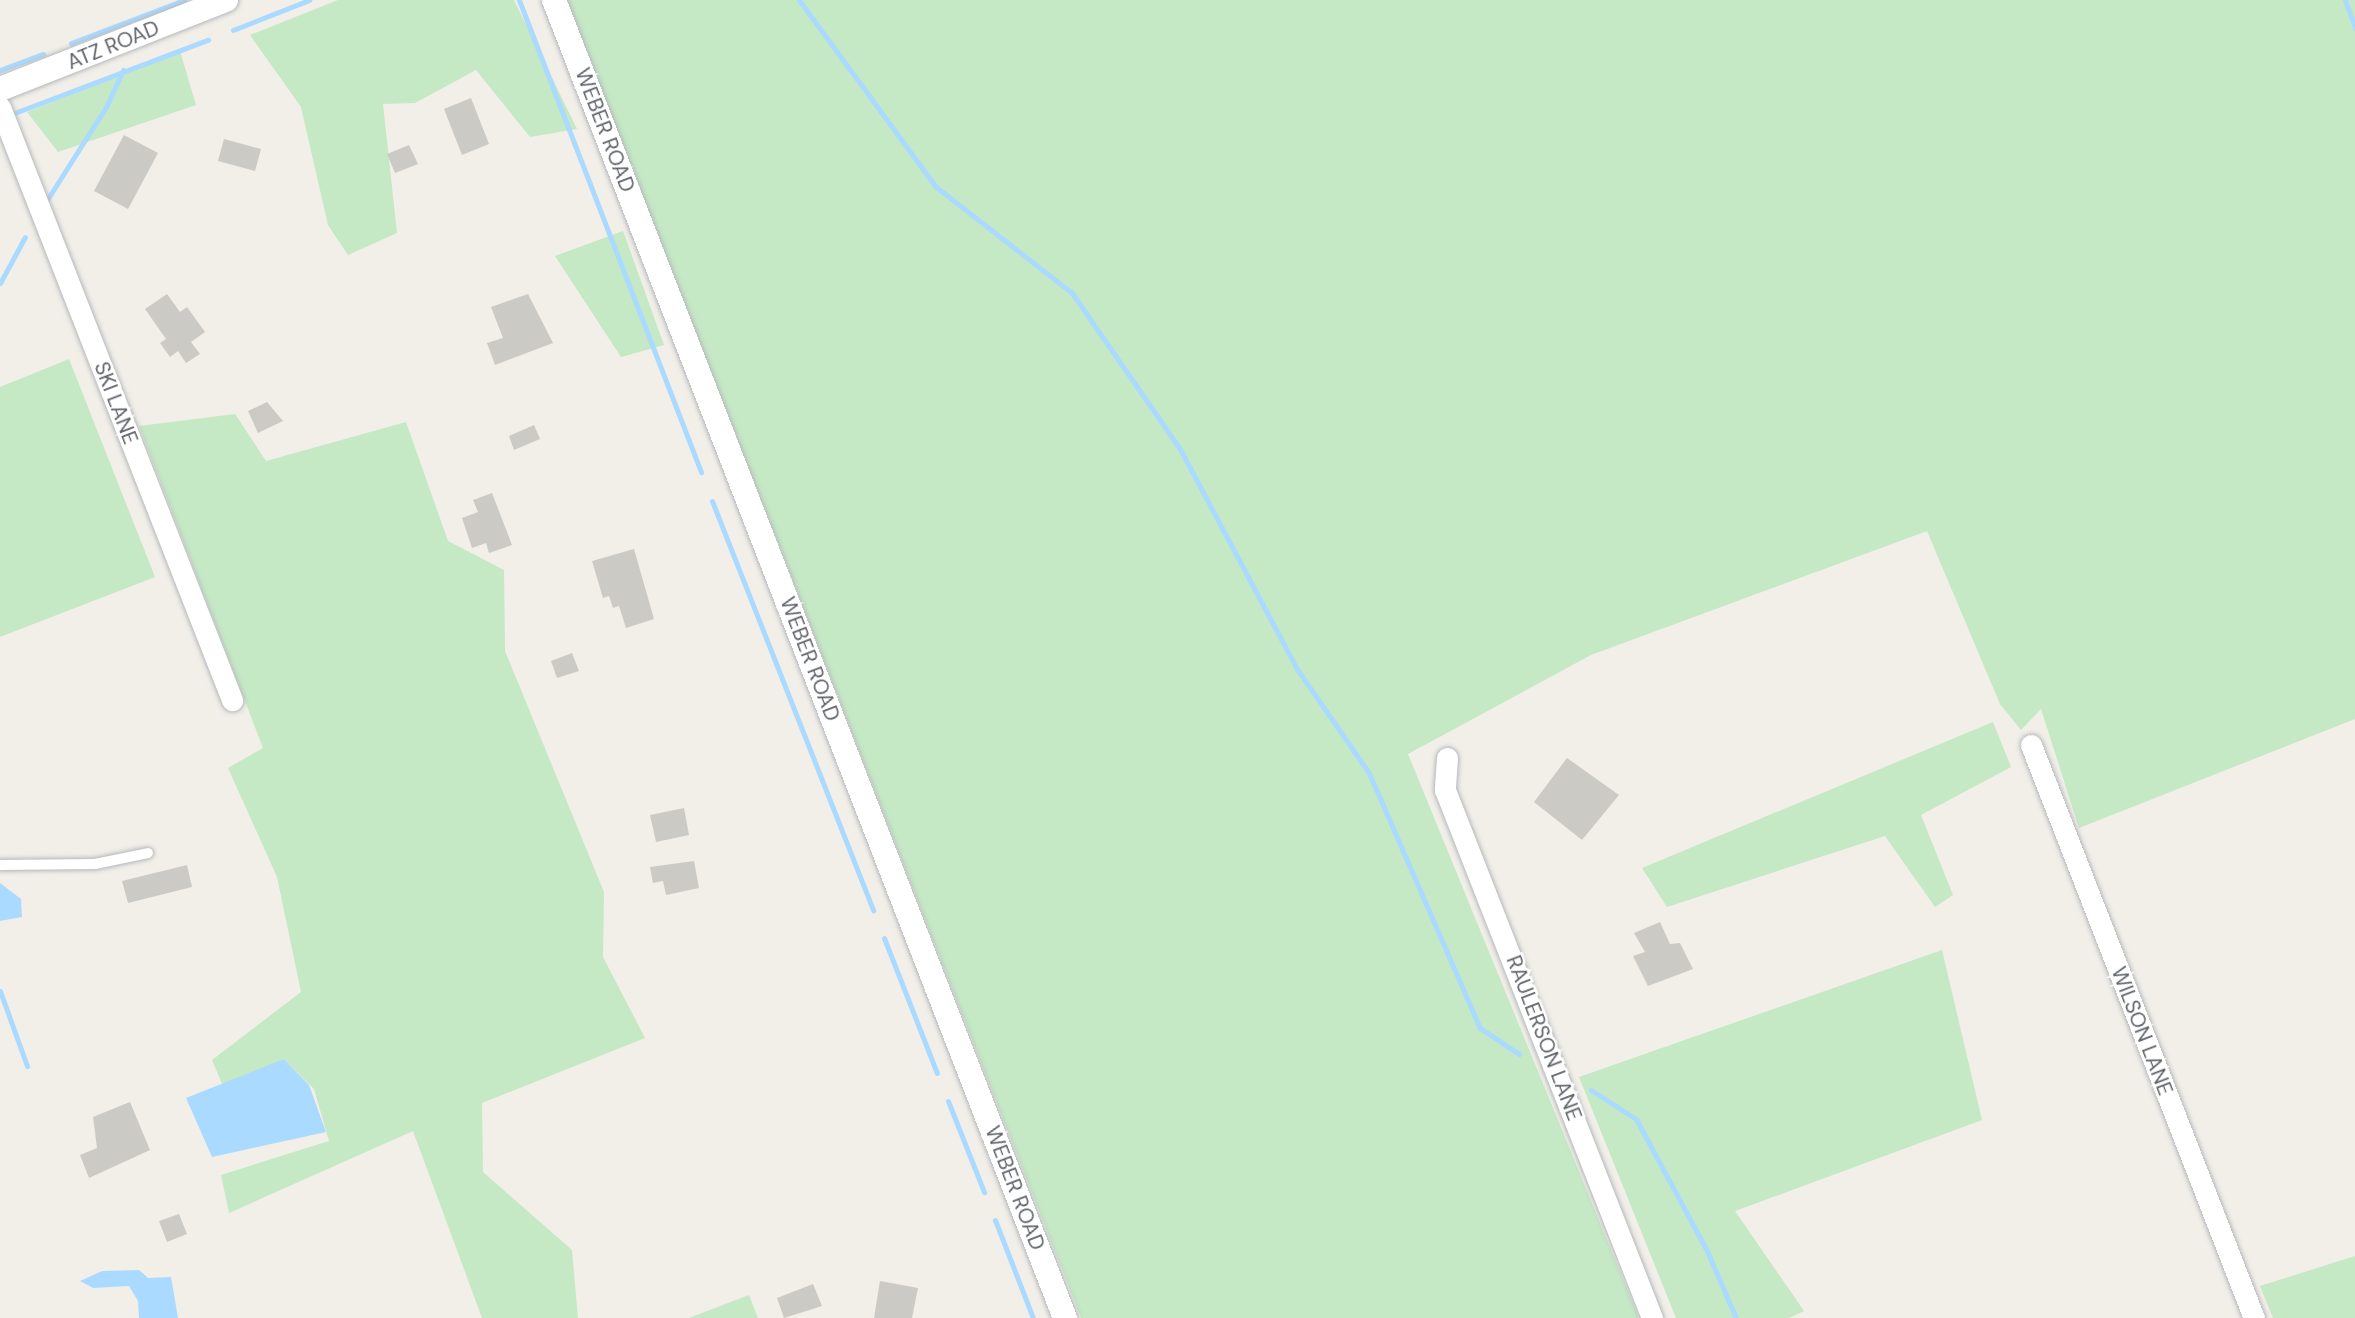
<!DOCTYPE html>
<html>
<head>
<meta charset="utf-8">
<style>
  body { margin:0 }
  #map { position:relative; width:2355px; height:1318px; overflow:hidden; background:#f1efe8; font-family:"DM Sans",sans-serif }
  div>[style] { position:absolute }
  .green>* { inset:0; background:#c5e8c5 }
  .water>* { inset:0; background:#aadaff }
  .stream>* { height:5px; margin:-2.5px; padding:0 2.5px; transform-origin:2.5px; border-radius:2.5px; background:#aadaff }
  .building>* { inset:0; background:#cccac5 }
  .roads { filter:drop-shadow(0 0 2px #b5b8bc) drop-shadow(0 0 2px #b5b8bc) }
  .service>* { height:10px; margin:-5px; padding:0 5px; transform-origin:5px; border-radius:5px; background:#fff }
  .minor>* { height:21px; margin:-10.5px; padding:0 10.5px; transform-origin:10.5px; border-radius:10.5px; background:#fff }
  .tertiary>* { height:24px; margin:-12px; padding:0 12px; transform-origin:12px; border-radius:12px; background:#fff }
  span { translate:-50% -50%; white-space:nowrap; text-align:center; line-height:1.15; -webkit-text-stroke:5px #fff; paint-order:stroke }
  .street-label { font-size:21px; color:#5f6368 }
</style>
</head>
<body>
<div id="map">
  <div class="green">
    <div style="clip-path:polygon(338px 0,514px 0,577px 129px,530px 137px,476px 70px,415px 103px,383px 104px,397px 233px,348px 255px,328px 225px,301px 107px,250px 35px)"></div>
    <div style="clip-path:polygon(566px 0,2355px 0,2355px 719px,2079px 828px,2041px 709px,2021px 730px,2000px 704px,1927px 531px,1591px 655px,1408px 754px,1639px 1318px,1081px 1318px)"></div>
    <div style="clip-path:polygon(180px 51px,196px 105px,58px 152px,27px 112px)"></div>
    <div style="clip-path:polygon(623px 231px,664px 345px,621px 357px,555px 256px)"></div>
    <div style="clip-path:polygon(69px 359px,155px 577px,0 637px,0 387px)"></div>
    <div style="clip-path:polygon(235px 414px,266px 461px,406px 422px,448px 541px,504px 570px,505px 651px,604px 892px,603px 957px,645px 1038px,482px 1103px,483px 1172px,572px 1250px,578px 1318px,482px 1318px,413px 1131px,229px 1213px,221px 1175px,329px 1141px,314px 1089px,284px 1059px,223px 1086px,212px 1060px,301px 992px,277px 877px,228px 768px,263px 748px,139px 426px)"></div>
    <div style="clip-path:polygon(1993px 722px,2011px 767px,1921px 815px,1953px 895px,1935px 907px,1885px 836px,1667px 907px,1642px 868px)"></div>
    <div style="clip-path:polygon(1942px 950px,1982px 1120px,1735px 1211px,1804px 1311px,1789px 1318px,1676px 1318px,1579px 1077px)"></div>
    <div style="clip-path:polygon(2355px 1256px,2355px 1318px,2273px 1318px,2260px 1286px)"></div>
    <div style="clip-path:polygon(749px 1295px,758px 1318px,689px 1318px)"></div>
  </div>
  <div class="water">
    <div style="clip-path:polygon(0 883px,21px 899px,22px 917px,0 921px)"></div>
    <div style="clip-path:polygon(284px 1059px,309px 1085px,326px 1132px,212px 1157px,186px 1098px)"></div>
    <div style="clip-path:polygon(139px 1270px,148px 1278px,171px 1277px,178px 1318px,139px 1318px,138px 1301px,129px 1286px,93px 1288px,80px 1281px,102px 1271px)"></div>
  </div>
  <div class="stream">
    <div style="left:519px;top:0;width:506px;rotate:68.91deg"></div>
    <div style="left:799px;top:0;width:230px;rotate:53.8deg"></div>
    <div style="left:935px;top:186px;width:174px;rotate:38deg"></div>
    <div style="left:1072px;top:293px;width:190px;rotate:55.3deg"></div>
    <div style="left:1180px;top:449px;width:249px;rotate:62deg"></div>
    <div style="left:1297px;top:669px;width:126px;rotate:55.3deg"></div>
    <div style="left:1369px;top:773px;width:278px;rotate:66.5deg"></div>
    <div style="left:1480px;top:1028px;width:47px;rotate:33.7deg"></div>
    <div style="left:2345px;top:0;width:30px;rotate:70deg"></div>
    <div style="left:233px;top:30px;width:82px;rotate:-21.5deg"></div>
    <div style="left:71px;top:43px;width:121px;rotate:-20.8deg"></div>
    <div style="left:0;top:70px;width:46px;rotate:-20.4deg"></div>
    <div style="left:9px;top:115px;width:213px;rotate:-20.7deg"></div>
    <div style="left:45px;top:203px;width:114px;rotate:-57.6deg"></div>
    <div style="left:106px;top:107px;width:41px;rotate:-65.3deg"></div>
    <div style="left:0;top:283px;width:52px;rotate:-61.5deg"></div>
    <div style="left:712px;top:501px;width:440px;rotate:68.5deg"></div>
    <div style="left:884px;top:938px;width:145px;rotate:68.6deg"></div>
    <div style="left:0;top:991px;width:80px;rotate:70.2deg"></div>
    <div style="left:1591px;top:1090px;width:54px;rotate:32.8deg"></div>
    <div style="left:1636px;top:1119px;width:150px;rotate:61.7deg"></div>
    <div style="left:1707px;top:1251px;width:73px;rotate:66.6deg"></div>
    <div style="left:948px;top:1101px;width:98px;rotate:68.4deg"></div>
    <div style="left:995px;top:1220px;width:105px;rotate:68.8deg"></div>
  </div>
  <div class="building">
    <div style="clip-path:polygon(471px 98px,489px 144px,462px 155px,444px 109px)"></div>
    <div style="clip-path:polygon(124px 135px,158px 153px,128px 209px,94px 191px)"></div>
    <div style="clip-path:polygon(224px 139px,261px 149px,255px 171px,218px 161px)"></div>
    <div style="clip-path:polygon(409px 145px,418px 164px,395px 173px,387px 154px)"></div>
    <div style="clip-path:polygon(167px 294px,180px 312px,187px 307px,205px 332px,191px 342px,200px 354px,186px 363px,178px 351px,170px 357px,160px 343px,166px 339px,145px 309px)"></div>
    <div style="clip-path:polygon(528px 294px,553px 343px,495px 365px,487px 343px,503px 338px,491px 307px)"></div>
    <div style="clip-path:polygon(267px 402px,283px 421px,258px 433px,248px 411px)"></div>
    <div style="clip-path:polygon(534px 425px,540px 439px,514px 450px,509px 436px)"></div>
    <div style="clip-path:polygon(492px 493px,512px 545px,489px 553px,486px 543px,472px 548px,462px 518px,478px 512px,473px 500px)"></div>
    <div style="clip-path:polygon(634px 549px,654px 619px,626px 628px,619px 606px,613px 608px,609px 596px,603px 598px,592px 561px)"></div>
    <div style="clip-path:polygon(572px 653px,579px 671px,557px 678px,551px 661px)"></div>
    <div style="clip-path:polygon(1567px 758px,1619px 795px,1582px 840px,1534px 802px)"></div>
    <div style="clip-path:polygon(684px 808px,689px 835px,656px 842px,650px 815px)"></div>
    <div style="clip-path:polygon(694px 861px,699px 888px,666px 895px,663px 881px,653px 883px,650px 867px)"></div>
    <div style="clip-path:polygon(187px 865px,192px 887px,128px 903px,122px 881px)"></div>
    <div style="clip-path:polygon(1660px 922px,1670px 944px,1680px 943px,1693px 969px,1648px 986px,1633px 956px,1645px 952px,1634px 933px)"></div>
    <div style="clip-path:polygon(130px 1102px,150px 1150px,89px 1178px,80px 1155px,97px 1148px,93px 1117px)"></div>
    <div style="clip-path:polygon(179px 1214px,187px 1234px,167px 1242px,159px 1221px)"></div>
    <div style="clip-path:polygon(880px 1281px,918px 1288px,912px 1318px,874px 1318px)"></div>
    <div style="clip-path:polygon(813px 1284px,822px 1306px,784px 1318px,777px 1298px)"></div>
  </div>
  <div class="roads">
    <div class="service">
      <div style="left:0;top:865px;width:95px;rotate:-0.6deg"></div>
      <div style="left:95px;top:864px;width:54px;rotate:-11.7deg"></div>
    </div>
    <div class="minor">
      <div style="left:0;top:107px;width:637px;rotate:68.63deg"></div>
      <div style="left:2031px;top:745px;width:615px;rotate:68.74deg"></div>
      <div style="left:1447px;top:758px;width:32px;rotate:94deg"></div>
      <div style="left:1445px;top:790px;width:567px;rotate:68.59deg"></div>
    </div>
    <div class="tertiary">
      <div style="left:554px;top:0;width:1414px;rotate:68.81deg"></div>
      <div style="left:0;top:89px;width:243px;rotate:-21.5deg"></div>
    </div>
  </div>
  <div class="street-label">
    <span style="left:113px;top:45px;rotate:-22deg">ATZ ROAD</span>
    <span style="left:605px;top:130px;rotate:69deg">WEBER ROAD</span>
    <span style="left:116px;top:403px;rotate:69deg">SKI LANE</span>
    <span style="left:810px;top:659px;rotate:69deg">WEBER ROAD</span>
    <span style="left:2142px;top:1031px;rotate:69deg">WILSON LANE</span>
    <span style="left:1544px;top:1038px;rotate:69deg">RAULERSON LANE</span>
    <span style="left:1015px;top:1188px;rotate:69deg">WEBER ROAD</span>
  </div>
</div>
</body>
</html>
